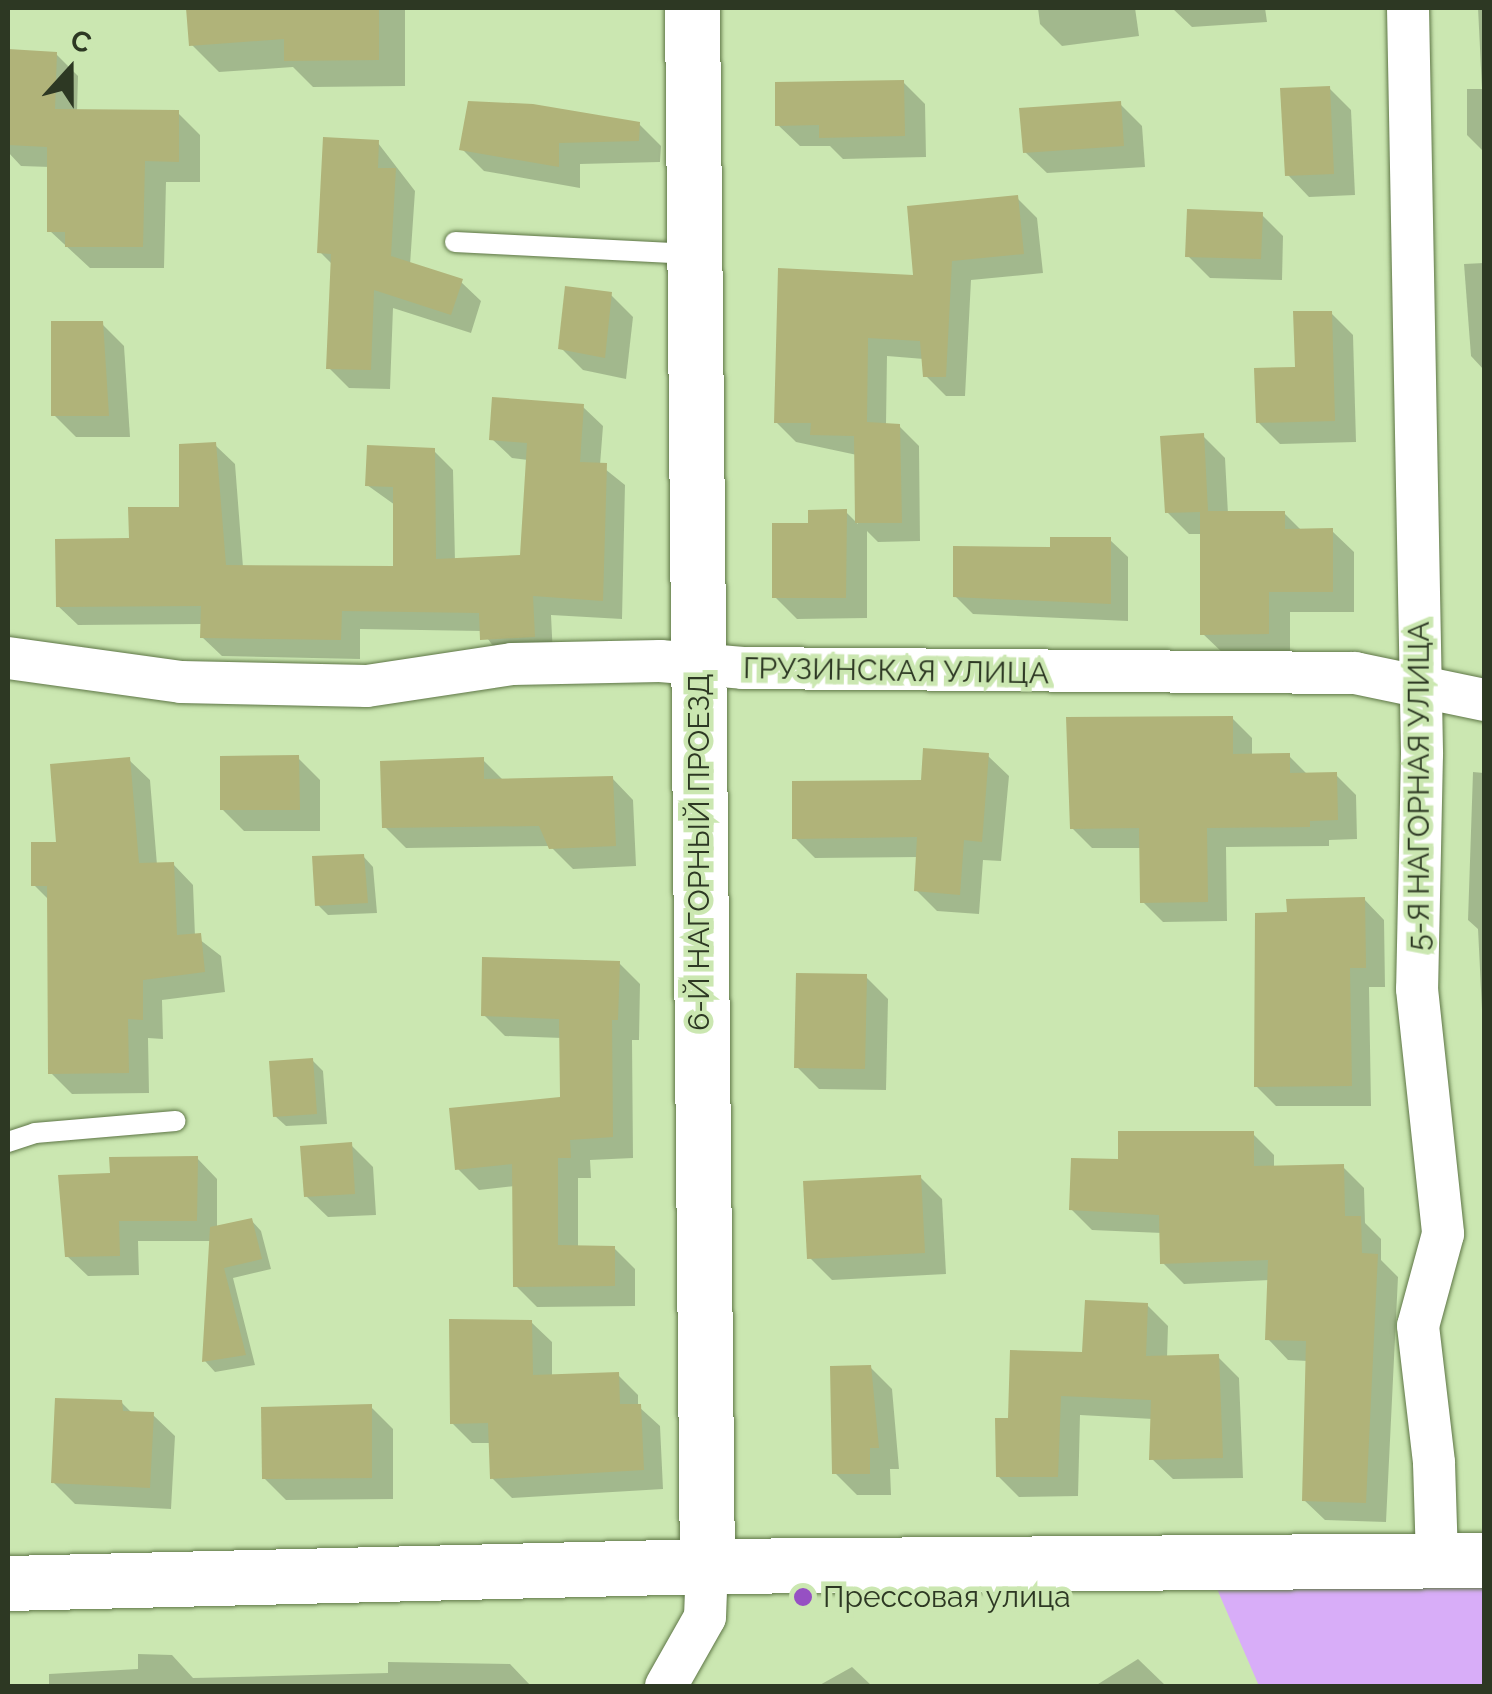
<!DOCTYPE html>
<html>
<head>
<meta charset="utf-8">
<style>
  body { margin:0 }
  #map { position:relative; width:1492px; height:1694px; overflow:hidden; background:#cbe7b1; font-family:Raleway,sans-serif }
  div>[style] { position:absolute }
  .green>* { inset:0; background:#d8adf8 }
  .shadow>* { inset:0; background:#0003 }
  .building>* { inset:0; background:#b0b379 }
  .roads { filter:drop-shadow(0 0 2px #5e7646) drop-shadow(0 0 2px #5e7646) }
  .lane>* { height:20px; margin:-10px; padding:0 10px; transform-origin:10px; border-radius:10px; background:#fff }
  .street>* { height:42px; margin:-21px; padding:0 21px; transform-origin:21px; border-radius:21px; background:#fff }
  .secondary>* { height:55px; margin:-27.5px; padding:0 27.5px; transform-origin:27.5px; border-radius:27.5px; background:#fff }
  .dots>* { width:28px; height:28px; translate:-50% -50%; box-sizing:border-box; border:5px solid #cbe7b1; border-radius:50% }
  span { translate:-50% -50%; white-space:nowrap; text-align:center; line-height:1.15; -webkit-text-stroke:9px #cbe7b1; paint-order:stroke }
  .street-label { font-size:30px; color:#2d3823 }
  .poi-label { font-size:30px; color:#2d3823 }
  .left { translate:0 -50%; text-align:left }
  .frame { position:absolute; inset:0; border:10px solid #2d3823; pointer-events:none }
  .north { position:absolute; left:20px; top:20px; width:100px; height:100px; -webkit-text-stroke:8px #cbe7b1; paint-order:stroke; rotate:21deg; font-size:28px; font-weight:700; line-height:40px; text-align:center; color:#2d3823 }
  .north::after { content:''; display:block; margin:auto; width:35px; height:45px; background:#2d3823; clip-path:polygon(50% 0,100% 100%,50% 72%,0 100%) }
</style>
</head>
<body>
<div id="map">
  <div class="green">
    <div style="clip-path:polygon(1214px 1582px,1484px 1585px,1484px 1686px,1259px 1686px)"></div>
  </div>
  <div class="shadow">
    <div style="clip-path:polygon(189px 8px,405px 8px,405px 86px,313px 87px,293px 67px,219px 72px,192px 45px)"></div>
    <div style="clip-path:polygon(836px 8px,874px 8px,874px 10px,839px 10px)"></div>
    <div style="clip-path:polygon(1038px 8px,1135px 8px,1139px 36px,1062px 46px,1040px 24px)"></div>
    <div style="clip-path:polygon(1172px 8px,1265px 8px,1267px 22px,1192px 27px)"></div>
    <div style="clip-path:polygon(1478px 8px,1484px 8px,1484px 166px,1484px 152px,1467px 135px,1467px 89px,1482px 89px)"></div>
    <div style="clip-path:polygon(8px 52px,56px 54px,78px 76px,77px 112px,178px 113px,200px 135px,200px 182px,166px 182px,164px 268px,90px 268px,50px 231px,50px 167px,21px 166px,8px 152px)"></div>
    <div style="clip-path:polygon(903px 82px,925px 104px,926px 157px,843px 159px,830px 146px,800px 146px,778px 125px)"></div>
    <div style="clip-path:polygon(1329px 88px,1351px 110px,1355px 195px,1309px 197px,1288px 175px)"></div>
    <div style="clip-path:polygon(1120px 104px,1142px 126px,1145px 167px,1047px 173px,1025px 152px)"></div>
    <div style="clip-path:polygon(639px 124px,661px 146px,660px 162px,580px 164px,580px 188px,484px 171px,462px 149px)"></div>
    <div style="clip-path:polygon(378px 143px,415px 191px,410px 265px,461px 282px,481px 301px,471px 333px,393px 308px,390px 389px,349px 388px,329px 368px,333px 265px,320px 252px)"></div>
    <div style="clip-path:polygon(1017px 198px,1037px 218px,1043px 273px,971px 280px,965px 396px,946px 396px,926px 376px,924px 359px,887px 356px,886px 425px,899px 426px,919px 446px,920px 541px,878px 542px,867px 531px,867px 618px,797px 619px,775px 597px,810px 525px,846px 512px,858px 524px,857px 455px,796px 442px,776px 422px,916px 277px)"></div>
    <div style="clip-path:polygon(1261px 214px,1283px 236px,1282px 280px,1210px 278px,1188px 256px)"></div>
    <div style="clip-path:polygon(1484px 263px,1484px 370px,1471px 356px,1464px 264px)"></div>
    <div style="clip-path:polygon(611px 295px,633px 317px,626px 379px,583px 370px,561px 348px)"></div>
    <div style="clip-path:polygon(1331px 313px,1353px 335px,1356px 442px,1280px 444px,1258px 422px)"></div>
    <div style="clip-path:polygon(102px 324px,124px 346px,130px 437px,76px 437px,54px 415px)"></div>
    <div style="clip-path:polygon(583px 407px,603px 426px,600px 465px,625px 485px,622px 619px,551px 615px,553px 656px,502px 658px,482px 631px,360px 629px,360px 659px,222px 656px,202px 637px,203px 624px,78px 625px,58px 606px,131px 540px,182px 510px,215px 445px,235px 464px,243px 567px,395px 569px,395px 505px,367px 485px,434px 451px,453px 470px,455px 561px,523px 557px,528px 460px,512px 458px,492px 439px)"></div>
    <div style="clip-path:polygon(1203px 436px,1225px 458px,1228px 514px,1284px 513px,1302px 531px,1332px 531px,1354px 552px,1354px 612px,1290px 612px,1290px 655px,1225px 655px,1203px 634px,1203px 534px,1189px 534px,1167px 512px)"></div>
    <div style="clip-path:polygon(1110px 540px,1128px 557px,1128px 621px,973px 614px,955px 596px,1053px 549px)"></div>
    <div style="clip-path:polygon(1232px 718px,1252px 738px,1252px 756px,1289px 756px,1308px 775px,1336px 775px,1356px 795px,1357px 839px,1329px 840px,1329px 846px,1226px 847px,1227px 921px,1163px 922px,1143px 902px,1142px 848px,1092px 848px,1072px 828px)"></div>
    <div style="clip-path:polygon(988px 756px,1009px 776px,1001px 861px,983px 860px,979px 914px,937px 911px,916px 890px,919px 857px,815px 858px,795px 838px)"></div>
    <div style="clip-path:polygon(298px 758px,320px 780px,320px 831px,244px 831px,222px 809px)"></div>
    <div style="clip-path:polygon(129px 760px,150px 780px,157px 865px,173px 864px,193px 885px,195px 936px,221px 956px,225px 992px,162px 1000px,163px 1039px,148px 1038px,149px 1093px,72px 1094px,51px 1073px,50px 901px,34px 885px)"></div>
    <div style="clip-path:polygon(483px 760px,504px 781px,612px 778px,633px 800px,636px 866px,573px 869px,550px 846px,406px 848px,385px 827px)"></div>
    <div style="clip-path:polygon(1473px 772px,1484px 773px,1484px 1050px,1478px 929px,1468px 920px)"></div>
    <div style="clip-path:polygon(363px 856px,373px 867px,377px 913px,328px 915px,317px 904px)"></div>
    <div style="clip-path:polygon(1364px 899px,1384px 920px,1385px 987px,1369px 987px,1371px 1106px,1276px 1106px,1256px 1086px,1289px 915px)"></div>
    <div style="clip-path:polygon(619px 963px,640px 984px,639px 1040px,632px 1040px,633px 1158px,590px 1160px,591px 1178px,578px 1178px,578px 1248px,614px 1248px,635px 1269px,635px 1306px,537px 1307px,516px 1286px,515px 1186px,479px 1190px,458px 1169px,562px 1100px,562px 1038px,505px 1036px,484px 1015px)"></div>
    <div style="clip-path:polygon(866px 977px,888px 999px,886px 1090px,819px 1089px,797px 1067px)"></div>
    <div style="clip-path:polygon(312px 1060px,323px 1071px,327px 1124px,286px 1126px,275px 1116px)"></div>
    <div style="clip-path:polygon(1253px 1134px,1274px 1155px,1274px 1168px,1343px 1167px,1364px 1188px,1365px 1223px,1381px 1239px,1381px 1260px,1398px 1277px,1386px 1522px,1325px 1520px,1304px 1500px,1308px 1361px,1288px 1360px,1268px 1339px,1270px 1280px,1184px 1284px,1163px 1263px,1162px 1233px,1092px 1230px,1071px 1209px,1121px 1162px)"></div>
    <div style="clip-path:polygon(351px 1145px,373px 1167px,376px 1215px,328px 1217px,306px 1196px)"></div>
    <div style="clip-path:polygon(197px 1158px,217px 1179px,217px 1228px,251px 1220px,261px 1231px,271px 1269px,233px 1278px,255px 1365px,215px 1372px,205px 1361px,211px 1241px,138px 1241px,139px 1275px,88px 1276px,67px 1256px,112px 1176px)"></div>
    <div style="clip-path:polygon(920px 1177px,942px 1199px,946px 1274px,832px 1280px,810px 1258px)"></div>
    <div style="clip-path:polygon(1147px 1305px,1168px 1326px,1167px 1358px,1218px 1357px,1239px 1378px,1243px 1478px,1173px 1479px,1152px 1459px,1153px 1419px,1080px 1415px,1078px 1496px,1019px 1497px,998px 1476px,1010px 1420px)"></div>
    <div style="clip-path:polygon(531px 1322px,552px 1342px,552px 1377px,618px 1375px,638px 1395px,638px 1406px,660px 1426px,663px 1489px,512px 1498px,492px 1478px,491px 1443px,472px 1443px,452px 1423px)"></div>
    <div style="clip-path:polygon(870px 1367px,892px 1389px,899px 1469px,890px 1469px,891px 1495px,857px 1495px,835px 1473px)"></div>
    <div style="clip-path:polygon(121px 1402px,133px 1414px,153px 1415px,175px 1436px,171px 1509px,75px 1504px,53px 1482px)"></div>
    <div style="clip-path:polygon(371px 1407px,393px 1429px,393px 1499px,286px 1500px,264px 1478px)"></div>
    <div style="clip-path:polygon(138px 1654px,172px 1655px,193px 1678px,388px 1673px,388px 1662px,510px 1664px,531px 1686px,49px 1686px,49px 1674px,138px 1669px)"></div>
    <div style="clip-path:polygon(1138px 1659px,1166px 1686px,1095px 1686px)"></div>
    <div style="clip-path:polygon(852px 1667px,872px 1686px,818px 1686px)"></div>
  </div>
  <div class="building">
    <div style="clip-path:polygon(186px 8px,379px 8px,379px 60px,284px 61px,284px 39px,189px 46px)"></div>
    <div style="clip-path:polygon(8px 49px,57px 52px,55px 109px,179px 110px,179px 162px,145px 161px,143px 247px,65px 247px,65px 232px,47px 232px,47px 147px,8px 145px)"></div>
    <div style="clip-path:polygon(904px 80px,905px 136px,819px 138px,819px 125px,775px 126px,775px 82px)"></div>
    <div style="clip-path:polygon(1330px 86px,1334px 174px,1285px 176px,1280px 88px)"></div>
    <div style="clip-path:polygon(468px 101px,533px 104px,640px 122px,639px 141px,559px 143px,559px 167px,459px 150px)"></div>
    <div style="clip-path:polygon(1121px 101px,1124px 146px,1023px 153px,1019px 108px)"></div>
    <div style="clip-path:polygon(323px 137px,379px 140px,378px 168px,396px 168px,391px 256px,463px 279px,451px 315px,374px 290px,371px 370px,326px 369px,331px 254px,317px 253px)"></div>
    <div style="clip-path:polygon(1018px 195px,1024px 254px,952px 261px,946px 377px,923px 377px,920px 341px,868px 338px,867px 422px,900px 424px,902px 523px,855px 523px,854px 436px,810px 435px,811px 423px,774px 423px,778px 268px,913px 275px,907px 206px)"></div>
    <div style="clip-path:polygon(1187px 209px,1263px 212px,1261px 259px,1185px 257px)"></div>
    <div style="clip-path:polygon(565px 286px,612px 292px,605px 358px,558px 349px)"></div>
    <div style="clip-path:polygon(1293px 311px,1332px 311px,1335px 421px,1256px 423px,1254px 368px,1295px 367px)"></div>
    <div style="clip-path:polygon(51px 321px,103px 321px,109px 416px,51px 416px)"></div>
    <div style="clip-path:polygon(492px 397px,584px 404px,580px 462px,607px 463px,603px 601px,533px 596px,535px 637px,480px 640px,479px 613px,342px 611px,341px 640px,200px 638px,201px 606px,56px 607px,55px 539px,129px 538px,128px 507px,179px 507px,179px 444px,216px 442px,226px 565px,393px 566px,393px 487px,365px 486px,367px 445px,435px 448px,436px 559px,520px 555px,527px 443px,489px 440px)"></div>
    <div style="clip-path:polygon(1204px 433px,1208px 511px,1285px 511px,1285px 529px,1333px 528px,1333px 592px,1269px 592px,1269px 634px,1200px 635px,1200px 512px,1165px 513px,1160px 436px)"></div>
    <div style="clip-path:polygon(847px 509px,846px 598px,772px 598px,772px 523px,808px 523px,808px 510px)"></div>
    <div style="clip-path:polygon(1050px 537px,1111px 537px,1111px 604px,953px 597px,953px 546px,1050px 547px)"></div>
    <div style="clip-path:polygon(1233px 716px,1233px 754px,1290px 753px,1290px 773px,1337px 772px,1338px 820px,1310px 821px,1310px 827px,1207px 828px,1208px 902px,1140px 903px,1139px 828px,1070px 829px,1066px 717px)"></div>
    <div style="clip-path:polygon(923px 748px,989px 753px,982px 842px,964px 840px,960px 895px,914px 891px,917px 837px,792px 839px,792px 781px,921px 780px)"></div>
    <div style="clip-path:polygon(299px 755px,300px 810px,220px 810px,220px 756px)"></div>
    <div style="clip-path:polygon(130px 757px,139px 863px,174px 862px,177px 935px,201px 933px,205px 972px,143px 980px,143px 1020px,128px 1019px,129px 1073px,48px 1074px,47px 886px,31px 886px,31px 842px,56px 842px,50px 764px)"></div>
    <div style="clip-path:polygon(484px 757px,484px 779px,613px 776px,616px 846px,549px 849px,539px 826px,382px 828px,380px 761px)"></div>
    <div style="clip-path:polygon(364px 854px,368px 903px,315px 906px,312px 856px)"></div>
    <div style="clip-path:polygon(1365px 897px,1366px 968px,1350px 968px,1352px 1086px,1254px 1087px,1255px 913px,1287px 912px,1286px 899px)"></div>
    <div style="clip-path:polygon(482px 957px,620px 961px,618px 1020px,612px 1020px,613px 1137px,570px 1140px,571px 1158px,558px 1158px,558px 1245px,615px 1246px,615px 1286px,513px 1287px,512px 1164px,455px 1170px,449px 1108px,560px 1097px,559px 1019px,481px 1016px)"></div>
    <div style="clip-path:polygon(796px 973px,867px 974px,865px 1069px,794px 1068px)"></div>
    <div style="clip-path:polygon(313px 1058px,317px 1114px,273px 1117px,269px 1061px)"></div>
    <div style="clip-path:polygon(1118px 1131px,1254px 1131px,1254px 1166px,1344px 1164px,1345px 1216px,1361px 1216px,1362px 1253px,1378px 1254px,1366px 1503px,1302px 1501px,1306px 1341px,1265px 1340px,1268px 1260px,1160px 1264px,1159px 1215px,1069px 1210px,1071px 1158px,1118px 1159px)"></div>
    <div style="clip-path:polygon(352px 1142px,355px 1194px,304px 1197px,300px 1146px)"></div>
    <div style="clip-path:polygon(198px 1156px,197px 1221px,119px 1221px,120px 1256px,65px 1257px,58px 1175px,110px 1173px,109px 1157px)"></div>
    <div style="clip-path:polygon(921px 1175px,925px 1253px,807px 1259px,803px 1181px)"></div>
    <div style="clip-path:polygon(252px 1218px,262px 1259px,224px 1268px,246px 1355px,202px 1362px,210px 1227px)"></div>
    <div style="clip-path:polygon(1085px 1300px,1148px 1303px,1146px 1356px,1219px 1354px,1223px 1458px,1149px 1460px,1151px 1400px,1061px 1396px,1058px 1477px,996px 1477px,995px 1418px,1008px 1418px,1010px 1350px,1082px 1352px)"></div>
    <div style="clip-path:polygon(449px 1319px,532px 1320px,533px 1375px,619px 1372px,620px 1404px,641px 1404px,644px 1470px,490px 1479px,488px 1423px,450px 1424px)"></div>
    <div style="clip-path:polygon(871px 1365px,879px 1448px,870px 1448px,870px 1474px,832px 1474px,830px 1366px)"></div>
    <div style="clip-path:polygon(55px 1398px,122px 1400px,123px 1411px,154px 1412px,150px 1488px,51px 1483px)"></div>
    <div style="clip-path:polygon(372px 1404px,372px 1478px,262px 1479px,261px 1407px)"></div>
  </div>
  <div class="roads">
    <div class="lane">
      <div style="left:455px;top:242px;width:237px;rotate:2.9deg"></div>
      <div style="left:8px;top:1142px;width:28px;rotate:-18deg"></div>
      <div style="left:35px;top:1133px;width:141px;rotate:-4.9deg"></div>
    </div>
    <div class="street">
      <div style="left:1408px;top:8px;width:746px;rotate:88.92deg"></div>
      <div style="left:1422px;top:754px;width:235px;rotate:91.2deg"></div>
      <div style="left:1417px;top:989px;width:246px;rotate:83.9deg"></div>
      <div style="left:1443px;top:1234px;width:95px;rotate:105.2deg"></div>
      <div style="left:1418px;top:1326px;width:138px;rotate:83.3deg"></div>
      <div style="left:1434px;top:1463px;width:96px;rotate:88.2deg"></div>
      <div style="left:8px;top:658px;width:175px;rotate:7.9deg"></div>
      <div style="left:181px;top:682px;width:186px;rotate:1.2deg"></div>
      <div style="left:367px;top:686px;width:147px;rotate:-8.6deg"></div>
      <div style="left:512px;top:664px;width:148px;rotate:-1.2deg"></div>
      <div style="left:660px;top:661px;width:83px;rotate:4.8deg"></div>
      <div style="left:743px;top:668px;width:612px;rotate:0.47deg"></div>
      <div style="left:1355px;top:673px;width:132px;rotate:11.8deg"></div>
      <div style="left:666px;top:1686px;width:79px;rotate:-60.5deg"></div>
      <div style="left:705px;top:1617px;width:51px;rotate:-87.8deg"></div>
    </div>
    <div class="secondary">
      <div style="left:692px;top:8px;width:1558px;rotate:89.45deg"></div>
      <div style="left:8px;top:1583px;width:699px;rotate:-1.39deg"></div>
      <div style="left:707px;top:1566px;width:777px;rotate:-0.44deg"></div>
    </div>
  </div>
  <div class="dots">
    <div style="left:803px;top:1597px;background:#9650c3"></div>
  </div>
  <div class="street-label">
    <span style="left:896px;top:671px;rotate:1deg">ГРУЗИНСКАЯ УЛИЦА</span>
    <span style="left:1419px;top:786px;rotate:-90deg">5-Я НАГОРНАЯ УЛИЦА</span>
    <span style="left:699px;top:852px;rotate:-90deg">6-Й НАГОРНЫЙ ПРОЕЗД</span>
  </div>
  <div class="poi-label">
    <span class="left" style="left:823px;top:1597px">Прессовая улица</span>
  </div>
  <div class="frame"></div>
  <div class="north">С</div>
</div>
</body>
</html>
